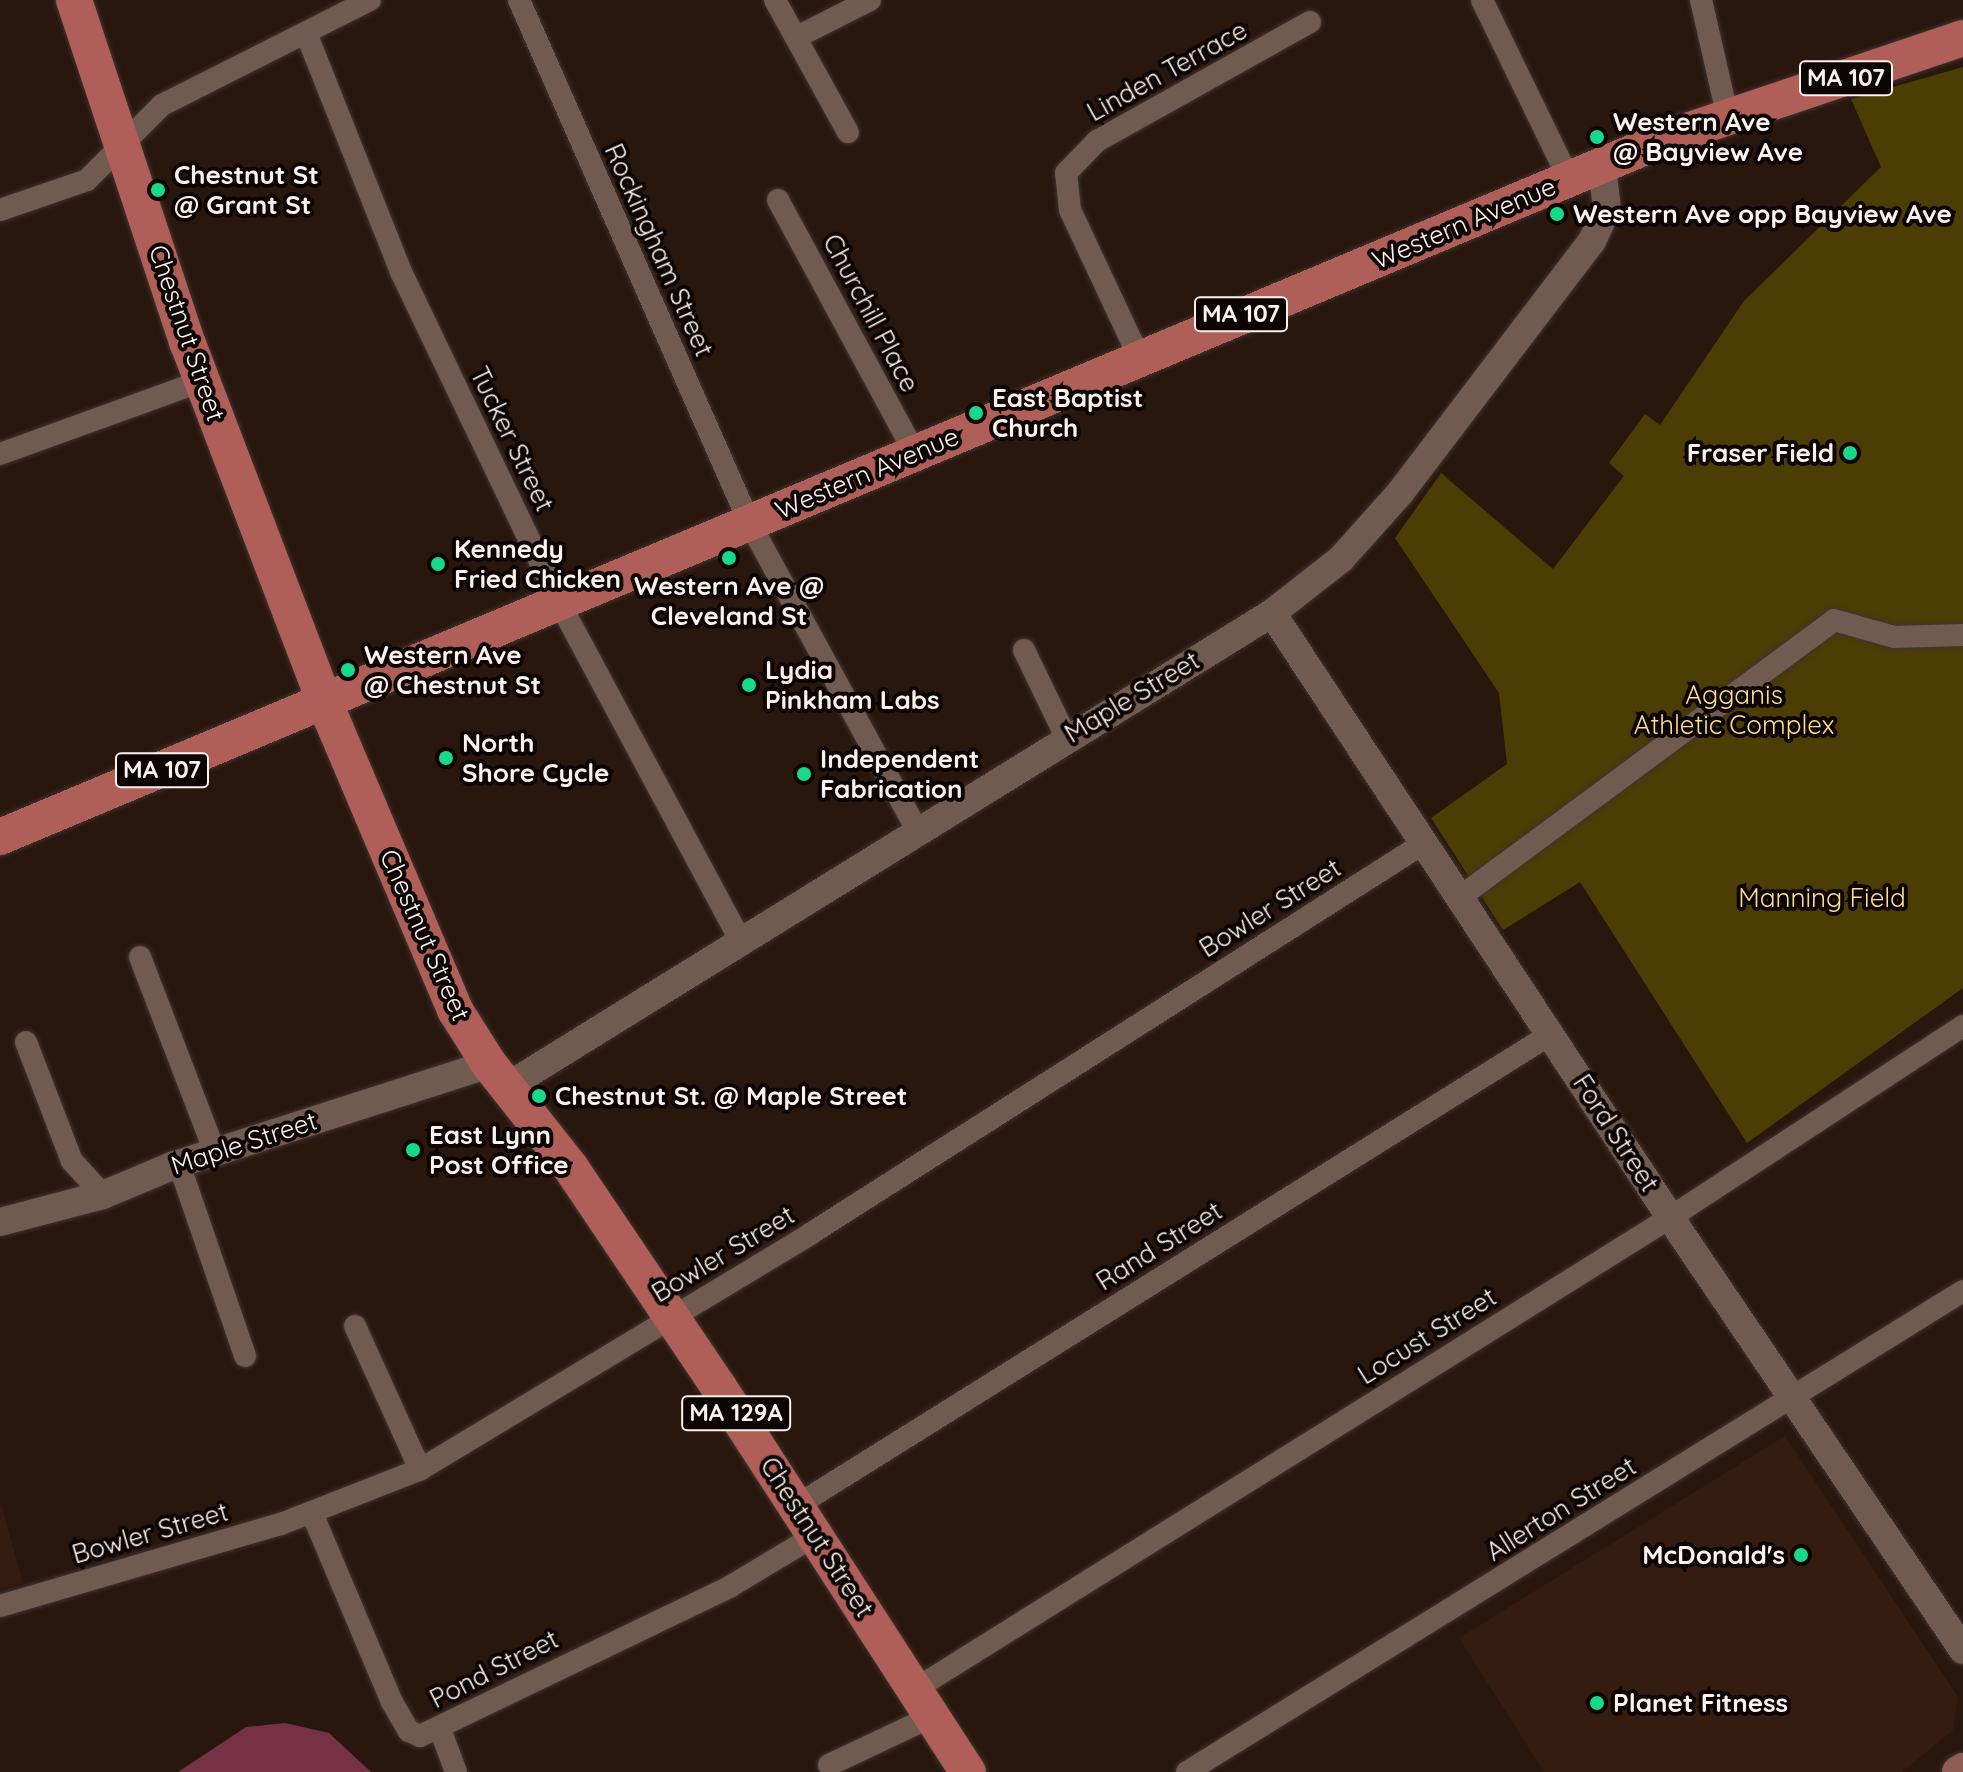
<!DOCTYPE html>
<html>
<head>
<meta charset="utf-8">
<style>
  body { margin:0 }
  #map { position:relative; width:1963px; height:1772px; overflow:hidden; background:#29170e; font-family:Quicksand,sans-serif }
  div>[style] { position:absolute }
  .built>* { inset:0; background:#341c10 }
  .green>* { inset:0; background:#4c3d05 }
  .water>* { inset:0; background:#763146 }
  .roads { filter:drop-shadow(0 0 2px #40332f) drop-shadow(0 0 2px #40332f) }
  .minor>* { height:22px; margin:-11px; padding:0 11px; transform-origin:11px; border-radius:11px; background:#715b50 }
  .tertiary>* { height:28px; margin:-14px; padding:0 14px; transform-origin:14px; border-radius:14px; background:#715b50 }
  .secondary>* { height:32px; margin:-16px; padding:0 16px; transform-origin:16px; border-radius:16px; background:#905d54 }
  .primary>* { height:36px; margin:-18px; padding:0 18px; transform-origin:18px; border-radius:18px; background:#af5f57 }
  .dots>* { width:22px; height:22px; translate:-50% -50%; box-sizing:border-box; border:4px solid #0c0503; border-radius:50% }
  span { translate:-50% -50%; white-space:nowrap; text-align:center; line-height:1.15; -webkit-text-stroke:8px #0c0503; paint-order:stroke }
  .shield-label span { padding:2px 6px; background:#0c0503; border:2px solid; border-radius:6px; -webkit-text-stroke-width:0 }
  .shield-label { font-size:24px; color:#fdf2ed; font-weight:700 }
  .street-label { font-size:26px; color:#fdf2ed }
  .poi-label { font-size:26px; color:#fdf2ed; font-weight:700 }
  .left { translate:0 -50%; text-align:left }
  .right { translate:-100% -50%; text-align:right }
  .park-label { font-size:26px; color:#fbdf8f }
</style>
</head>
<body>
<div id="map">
  <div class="built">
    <div style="clip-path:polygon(1785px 1436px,1958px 1697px,1953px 1730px,1902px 1772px,1544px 1772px,1459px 1638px)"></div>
    <div style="clip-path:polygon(0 1500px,23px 1583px,0 1589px)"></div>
  </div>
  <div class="green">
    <div style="clip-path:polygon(1963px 67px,1963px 988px,1747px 1143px,1580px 882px,1503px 930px,1431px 818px,1507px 764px,1499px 693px,1395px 538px,1441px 473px,1553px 569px,1624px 476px,1609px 463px,1645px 414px,1660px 425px,1744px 301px,1881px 167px,1851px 99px)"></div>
  </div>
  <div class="water">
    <div style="clip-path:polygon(285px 1723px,329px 1733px,371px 1772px,178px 1772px,246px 1727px)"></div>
  </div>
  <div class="roads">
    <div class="minor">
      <div style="left:519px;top:0;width:570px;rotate:66.22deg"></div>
      <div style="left:749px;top:522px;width:351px;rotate:61.4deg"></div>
      <div style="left:775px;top:0;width:151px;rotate:61.1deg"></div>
      <div style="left:1482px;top:0;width:199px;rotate:64.1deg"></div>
      <div style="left:1701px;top:0;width:121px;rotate:77.1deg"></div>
      <div style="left:306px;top:33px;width:257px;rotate:68.3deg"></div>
      <div style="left:401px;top:272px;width:368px;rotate:64.4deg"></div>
      <div style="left:560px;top:604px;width:381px;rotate:61.8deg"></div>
      <div style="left:797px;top:37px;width:82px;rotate:-26.9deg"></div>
      <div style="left:778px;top:200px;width:288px;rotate:61.6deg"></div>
      <div style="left:0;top:210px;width:92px;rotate:-19deg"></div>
      <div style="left:87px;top:180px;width:106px;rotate:-45deg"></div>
      <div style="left:162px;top:105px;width:233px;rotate:-26.8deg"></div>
      <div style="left:1139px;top:357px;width:162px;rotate:-115.1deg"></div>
      <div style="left:1070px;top:210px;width:37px;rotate:-96deg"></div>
      <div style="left:1066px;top:173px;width:45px;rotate:-45.9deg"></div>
      <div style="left:1097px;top:141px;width:244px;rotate:-29.2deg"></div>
      <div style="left:0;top:454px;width:215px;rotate:-19.9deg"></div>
      <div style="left:1024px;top:650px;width:97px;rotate:64.2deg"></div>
      <div style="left:1460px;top:897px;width:465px;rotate:-36.5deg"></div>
      <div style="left:1834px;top:620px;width:62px;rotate:15.8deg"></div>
      <div style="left:1894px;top:637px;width:69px;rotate:-1.7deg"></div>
      <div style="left:140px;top:957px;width:209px;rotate:69deg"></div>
      <div style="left:26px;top:1042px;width:128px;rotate:68.9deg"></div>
      <div style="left:72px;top:1161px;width:46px;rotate:47.6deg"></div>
      <div style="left:179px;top:1164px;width:203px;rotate:71deg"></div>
      <div style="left:355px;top:1326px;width:157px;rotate:65.6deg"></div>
      <div style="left:796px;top:1506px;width:890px;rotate:-32.01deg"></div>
      <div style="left:312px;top:1513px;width:205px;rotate:67.1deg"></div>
      <div style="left:392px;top:1702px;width:34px;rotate:60deg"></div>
      <div style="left:409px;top:1731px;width:12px;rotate:24deg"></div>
      <div style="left:420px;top:1736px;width:345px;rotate:-25.7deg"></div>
      <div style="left:731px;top:1586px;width:99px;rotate:-31deg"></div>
      <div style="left:0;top:1606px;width:293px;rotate:-16.3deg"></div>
      <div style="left:281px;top:1524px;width:150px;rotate:-21.4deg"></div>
      <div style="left:421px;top:1469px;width:454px;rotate:-31.1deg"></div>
      <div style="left:810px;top:1234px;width:728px;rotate:-32.49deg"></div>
      <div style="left:917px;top:1688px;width:889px;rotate:-31.99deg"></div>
      <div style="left:1671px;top:1217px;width:349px;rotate:-33.2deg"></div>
      <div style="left:440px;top:1729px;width:46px;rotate:69.6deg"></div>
      <div style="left:829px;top:1765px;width:117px;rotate:-25.3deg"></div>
      <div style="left:1187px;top:1772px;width:913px;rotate:-31.79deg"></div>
    </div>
    <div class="tertiary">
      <div style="left:1272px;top:613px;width:745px;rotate:56.61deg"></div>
      <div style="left:1682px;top:1235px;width:501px;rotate:55.9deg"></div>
      <div style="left:508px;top:1086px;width:899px;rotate:-31.76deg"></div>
      <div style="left:1272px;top:613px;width:88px;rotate:-38deg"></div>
      <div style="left:1341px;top:559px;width:89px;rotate:-48.2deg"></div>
      <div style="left:1400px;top:493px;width:317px;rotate:-52.7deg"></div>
      <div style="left:1592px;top:241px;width:35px;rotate:-65deg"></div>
      <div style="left:1607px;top:209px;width:43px;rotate:-96.6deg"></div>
      <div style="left:0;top:1222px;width:106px;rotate:-14.7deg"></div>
      <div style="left:103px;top:1195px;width:75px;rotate:-22.8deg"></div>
      <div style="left:172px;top:1166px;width:333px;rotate:-17.8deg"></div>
    </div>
    <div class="secondary">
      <div style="left:1958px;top:1772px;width:6px;rotate:-31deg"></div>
    </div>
    <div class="primary">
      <div style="left:74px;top:0;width:362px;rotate:71.7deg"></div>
      <div style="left:188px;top:344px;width:382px;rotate:69.1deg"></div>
      <div style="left:324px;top:701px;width:336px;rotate:67deg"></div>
      <div style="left:455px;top:1010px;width:64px;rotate:57.8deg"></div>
      <div style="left:489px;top:1064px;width:132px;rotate:51.7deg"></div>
      <div style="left:571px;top:1168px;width:263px;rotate:56deg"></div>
      <div style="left:718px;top:1386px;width:460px;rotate:57.1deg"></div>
      <div style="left:0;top:837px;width:1810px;rotate:-22.75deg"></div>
      <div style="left:1669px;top:137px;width:310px;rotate:-18.6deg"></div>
    </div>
  </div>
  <div class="dots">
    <div style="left:1597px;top:137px;background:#17d989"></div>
    <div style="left:158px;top:190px;background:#17d989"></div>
    <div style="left:1557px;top:214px;background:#17d989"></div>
    <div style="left:976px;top:413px;background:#17d989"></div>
    <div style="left:1850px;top:453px;background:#17d989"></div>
    <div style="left:729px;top:558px;background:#17d989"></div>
    <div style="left:438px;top:564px;background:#17d989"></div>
    <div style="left:348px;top:670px;background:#17d989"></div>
    <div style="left:749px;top:685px;background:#17d989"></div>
    <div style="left:446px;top:758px;background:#17d989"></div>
    <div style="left:804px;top:774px;background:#17d989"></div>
    <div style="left:539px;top:1096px;background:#17d989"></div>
    <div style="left:413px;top:1150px;background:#17d989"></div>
    <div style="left:1801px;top:1555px;background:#17d989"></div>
    <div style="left:1597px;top:1703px;background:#17d989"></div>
  </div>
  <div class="shield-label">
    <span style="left:1846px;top:78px">MA 107</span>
    <span style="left:1241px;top:314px">MA 107</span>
    <span style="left:162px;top:770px">MA 107</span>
    <span style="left:736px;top:1413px">MA 129A</span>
  </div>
  <div class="street-label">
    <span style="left:1167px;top:71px;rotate:-29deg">Linden Terrace</span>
    <span style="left:1464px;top:223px;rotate:-23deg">Western Avenue</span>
    <span style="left:659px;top:250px;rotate:66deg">Rockingham Street</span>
    <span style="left:871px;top:313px;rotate:62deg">Churchill Place</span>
    <span style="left:187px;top:333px;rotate:71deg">Chestnut Street</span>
    <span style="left:512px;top:439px;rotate:64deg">Tucker Street</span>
    <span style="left:867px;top:473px;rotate:-23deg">Western Avenue</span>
    <span style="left:1132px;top:697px;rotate:-31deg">Maple Street</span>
    <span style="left:1270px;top:908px;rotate:-32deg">Bowler Street</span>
    <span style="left:425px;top:935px;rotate:66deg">Chestnut Street</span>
    <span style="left:1616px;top:1133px;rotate:57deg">Ford Street</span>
    <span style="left:244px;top:1143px;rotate:-18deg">Maple Street</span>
    <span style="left:1159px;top:1246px;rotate:-32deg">Rand Street</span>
    <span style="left:723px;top:1254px;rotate:-31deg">Bowler Street</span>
    <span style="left:1427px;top:1336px;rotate:-32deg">Locust Street</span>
    <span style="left:1561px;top:1509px;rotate:-32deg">Allerton Street</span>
    <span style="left:150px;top:1533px;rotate:-16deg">Bowler Street</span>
    <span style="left:817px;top:1537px;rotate:57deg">Chestnut Street</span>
    <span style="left:494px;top:1669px;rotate:-27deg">Pond Street</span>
  </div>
  <div class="poi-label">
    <span class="left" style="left:1613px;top:137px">Western Ave<br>@ Bayview Ave</span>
    <span class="left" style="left:174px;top:190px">Chestnut St<br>@ Grant St</span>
    <span class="left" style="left:1573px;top:214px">Western Ave opp Bayview Ave</span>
    <span class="left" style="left:992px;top:413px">East Baptist<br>Church</span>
    <span class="right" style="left:1834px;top:453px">Fraser Field</span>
    <span class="left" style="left:454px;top:564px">Kennedy<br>Fried Chicken</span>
    <span style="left:729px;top:601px">Western Ave @<br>Cleveland St</span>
    <span class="left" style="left:364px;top:670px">Western Ave<br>@ Chestnut St</span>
    <span class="left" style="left:765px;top:685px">Lydia<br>Pinkham Labs</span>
    <span class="left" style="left:462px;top:758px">North<br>Shore Cycle</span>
    <span class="left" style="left:820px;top:774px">Independent<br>Fabrication</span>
    <span class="left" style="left:555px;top:1096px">Chestnut St. @ Maple Street</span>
    <span class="left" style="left:429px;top:1150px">East Lynn<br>Post Office</span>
    <span class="right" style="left:1785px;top:1555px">McDonald's</span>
    <span class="left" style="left:1613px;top:1703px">Planet Fitness</span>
  </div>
  <div class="park-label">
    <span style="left:1734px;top:710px">Agganis<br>Athletic Complex</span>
    <span style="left:1822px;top:898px">Manning Field</span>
  </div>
</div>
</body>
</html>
